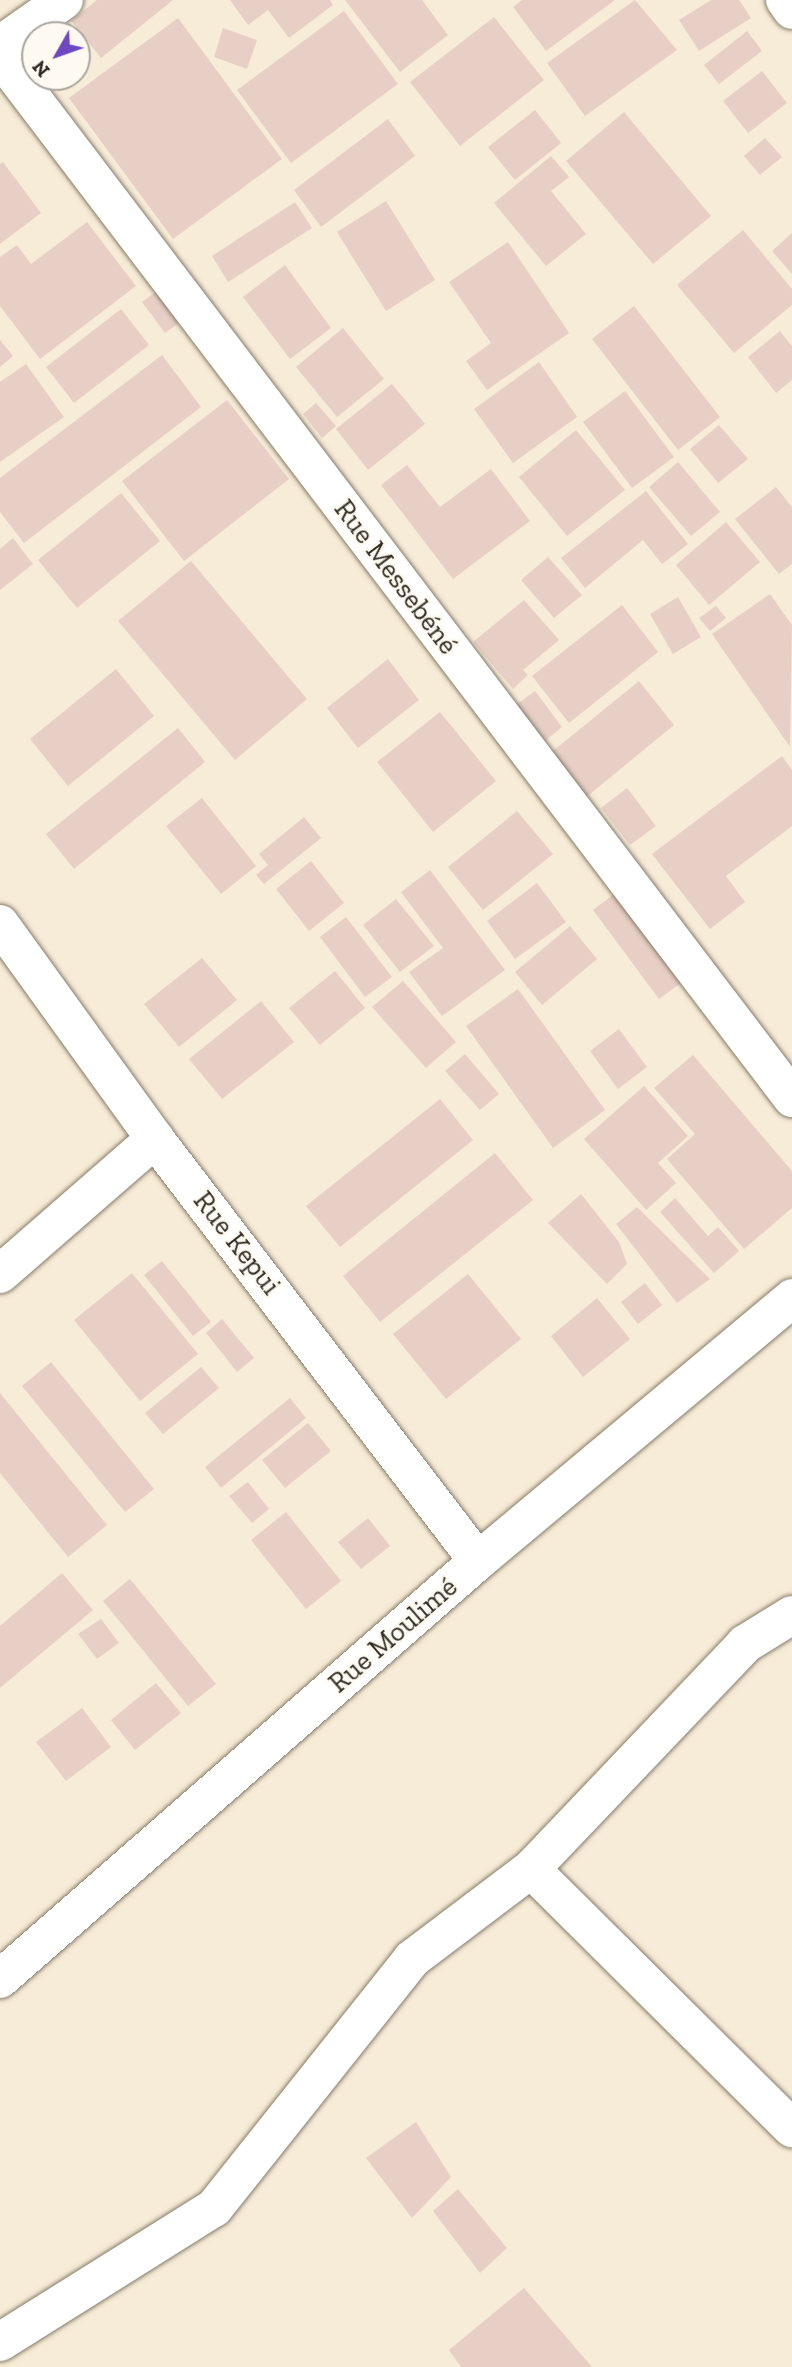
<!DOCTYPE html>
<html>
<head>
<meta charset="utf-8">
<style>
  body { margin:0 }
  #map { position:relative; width:792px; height:2367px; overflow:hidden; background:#f7ecd7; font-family:"Zilla Slab",serif }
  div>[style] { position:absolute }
  .building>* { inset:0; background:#e8cfc6 }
  .roads { filter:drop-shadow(0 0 2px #857c69) drop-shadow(0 0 2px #857c69) }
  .minor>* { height:38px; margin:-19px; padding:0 19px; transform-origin:19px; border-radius:19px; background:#fff }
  span { translate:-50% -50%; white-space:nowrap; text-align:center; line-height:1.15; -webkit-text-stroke:5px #fefaf1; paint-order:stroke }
  .street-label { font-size:28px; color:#2f2b23 }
  .north { position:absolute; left:21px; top:21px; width:70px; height:70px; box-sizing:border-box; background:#fefaf1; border:2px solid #aba79f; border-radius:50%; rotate:230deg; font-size:19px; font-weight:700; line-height:28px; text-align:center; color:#2f2b23 }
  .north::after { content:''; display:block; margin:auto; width:24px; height:32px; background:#6d48c1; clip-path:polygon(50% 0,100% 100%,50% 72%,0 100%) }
</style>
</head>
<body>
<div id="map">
  <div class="building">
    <div style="clip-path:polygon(97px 0,173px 0,101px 58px,71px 21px)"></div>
    <div style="clip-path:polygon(230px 0,330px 0,333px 5px,289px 38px,268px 10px,248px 25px)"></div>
    <div style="clip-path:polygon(345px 0,422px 0,448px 35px,400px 72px)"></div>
    <div style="clip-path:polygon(522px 0,615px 0,546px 51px,513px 7px)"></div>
    <div style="clip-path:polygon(635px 0,677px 50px,585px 116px,547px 63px)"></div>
    <div style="clip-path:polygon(711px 0,739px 0,751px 18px,699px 51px,679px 20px)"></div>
    <div style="clip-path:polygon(344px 11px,398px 84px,291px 163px,237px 90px)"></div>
    <div style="clip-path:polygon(494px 17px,544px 80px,460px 146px,410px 82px)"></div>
    <div style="clip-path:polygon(178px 18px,282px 159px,173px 239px,69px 98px)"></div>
    <div style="clip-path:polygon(223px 28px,257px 40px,247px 69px,214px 57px)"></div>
    <div style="clip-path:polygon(747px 31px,762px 51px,719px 84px,704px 65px)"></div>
    <div style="clip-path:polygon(762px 71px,787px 103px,748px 133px,723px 101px)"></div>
    <div style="clip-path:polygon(535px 110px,561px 143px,515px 180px,488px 147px)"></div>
    <div style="clip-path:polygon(624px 112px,711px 216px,653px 264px,566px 161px)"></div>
    <div style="clip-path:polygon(388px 119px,415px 156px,321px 227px,294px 190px)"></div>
    <div style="clip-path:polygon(765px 138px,782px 157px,760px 175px,744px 156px)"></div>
    <div style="clip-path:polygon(551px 156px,569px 177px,551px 191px,586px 234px,546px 266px,494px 203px)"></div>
    <div style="clip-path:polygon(3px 162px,41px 213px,0 244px,0 164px)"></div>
    <div style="clip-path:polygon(386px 201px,435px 280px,386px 311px,337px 232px)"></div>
    <div style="clip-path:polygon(295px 202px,312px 228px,228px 282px,212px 256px)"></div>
    <div style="clip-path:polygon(87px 222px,136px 286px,40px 359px,0 306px,0 257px,17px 245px,31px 264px)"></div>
    <div style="clip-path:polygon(743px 230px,792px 289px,792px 305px,734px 353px,677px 285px)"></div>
    <div style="clip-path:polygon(792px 233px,792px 274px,772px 251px)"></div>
    <div style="clip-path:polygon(508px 242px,569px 333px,487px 390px,466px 361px,491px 343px,449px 282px)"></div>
    <div style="clip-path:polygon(285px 265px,331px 328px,290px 359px,243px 297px)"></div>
    <div style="clip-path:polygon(160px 289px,183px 320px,165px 333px,142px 302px)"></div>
    <div style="clip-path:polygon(634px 306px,720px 417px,678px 450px,592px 339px)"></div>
    <div style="clip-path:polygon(121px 309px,149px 345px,74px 403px,46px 367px)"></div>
    <div style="clip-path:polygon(343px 328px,384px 379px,337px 417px,296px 367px)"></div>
    <div style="clip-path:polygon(780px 331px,792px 346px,792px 380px,776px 393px,748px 357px)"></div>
    <div style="clip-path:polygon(0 340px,13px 356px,0 367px)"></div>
    <div style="clip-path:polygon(162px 355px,201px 407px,24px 543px,0 512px,0 478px)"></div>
    <div style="clip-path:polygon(539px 362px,577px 417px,513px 463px,474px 409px)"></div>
    <div style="clip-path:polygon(26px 364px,64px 417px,0 462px,0 382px)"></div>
    <div style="clip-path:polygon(392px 384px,425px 424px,368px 470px,336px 429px)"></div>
    <div style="clip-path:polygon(625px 391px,674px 457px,632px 488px,583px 422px)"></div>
    <div style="clip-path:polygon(227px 400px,289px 479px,184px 561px,122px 481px)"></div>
    <div style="clip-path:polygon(316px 403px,336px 426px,322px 438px,303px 414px)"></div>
    <div style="clip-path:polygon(719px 425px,748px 459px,718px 483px,690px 449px)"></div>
    <div style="clip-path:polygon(576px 430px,625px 490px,567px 536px,519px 477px)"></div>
    <div style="clip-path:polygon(678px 462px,720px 512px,691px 536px,649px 487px)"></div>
    <div style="clip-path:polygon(407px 465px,440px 507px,491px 469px,530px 521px,453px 579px,381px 485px)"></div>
    <div style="clip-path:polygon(776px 487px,792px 507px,792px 564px,779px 574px,735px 519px)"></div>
    <div style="clip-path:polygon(646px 491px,688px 544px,662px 564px,643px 540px,585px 588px,561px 558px)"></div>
    <div style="clip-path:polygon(121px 493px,160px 541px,77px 608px,38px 560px)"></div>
    <div style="clip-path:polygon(726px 522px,760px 562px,709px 605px,676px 565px)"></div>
    <div style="clip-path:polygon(13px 538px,33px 564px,0 590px,0 549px)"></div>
    <div style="clip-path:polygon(548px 557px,582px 595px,554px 618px,521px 580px)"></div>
    <div style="clip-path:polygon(191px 561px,307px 699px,235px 760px,118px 621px)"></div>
    <div style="clip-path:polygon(770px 594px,792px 625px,790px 747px,712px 634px)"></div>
    <div style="clip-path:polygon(678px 597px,701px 637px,673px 654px,650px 614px)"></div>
    <div style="clip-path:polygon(524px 600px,559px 640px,523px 670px,528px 675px,513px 689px,473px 642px)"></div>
    <div style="clip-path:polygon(622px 605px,658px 652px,569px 723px,532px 676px)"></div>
    <div style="clip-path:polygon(716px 606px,726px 618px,710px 631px,699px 618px)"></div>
    <div style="clip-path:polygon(388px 659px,419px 700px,358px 748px,327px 708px)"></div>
    <div style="clip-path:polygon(116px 669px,154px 716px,68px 786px,30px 739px)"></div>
    <div style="clip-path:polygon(639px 681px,674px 725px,584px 799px,548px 755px)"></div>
    <div style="clip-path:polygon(535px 691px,562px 727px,544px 742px,516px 705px)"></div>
    <div style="clip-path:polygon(440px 712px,496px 781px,433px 832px,377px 762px)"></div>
    <div style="clip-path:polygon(178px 728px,205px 762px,74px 869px,46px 834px)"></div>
    <div style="clip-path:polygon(782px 756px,792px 770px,792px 826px,726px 876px,745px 902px,710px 929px,652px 854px)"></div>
    <div style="clip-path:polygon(627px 788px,656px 826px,630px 845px,601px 808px)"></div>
    <div style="clip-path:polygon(202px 798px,256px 866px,221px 894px,166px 826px)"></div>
    <div style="clip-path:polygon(517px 811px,553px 854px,483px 910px,448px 867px)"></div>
    <div style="clip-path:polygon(304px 817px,321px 838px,264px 884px,256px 875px,268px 865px,259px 854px)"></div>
    <div style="clip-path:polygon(311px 861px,344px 903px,309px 931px,276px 889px)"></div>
    <div style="clip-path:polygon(430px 870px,505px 970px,442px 1016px,409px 972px,443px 948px,401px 892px)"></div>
    <div style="clip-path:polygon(537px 883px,566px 922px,515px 959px,487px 921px)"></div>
    <div style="clip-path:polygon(618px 891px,685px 980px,659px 999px,593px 910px)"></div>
    <div style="clip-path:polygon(396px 899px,434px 946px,400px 972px,363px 925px)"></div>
    <div style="clip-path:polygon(346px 917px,392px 977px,365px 997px,320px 937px)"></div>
    <div style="clip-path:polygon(570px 926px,597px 959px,542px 1005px,515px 972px)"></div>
    <div style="clip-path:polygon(202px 958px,237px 1000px,179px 1047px,144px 1004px)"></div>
    <div style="clip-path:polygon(335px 971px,365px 1008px,320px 1045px,289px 1008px)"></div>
    <div style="clip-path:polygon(403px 981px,456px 1042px,426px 1068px,372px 1007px)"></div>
    <div style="clip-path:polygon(518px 989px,605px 1110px,553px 1148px,466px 1026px)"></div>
    <div style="clip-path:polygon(261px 1001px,294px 1042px,222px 1099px,189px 1059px)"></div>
    <div style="clip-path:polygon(619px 1029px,647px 1067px,618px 1089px,590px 1051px)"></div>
    <div style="clip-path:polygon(465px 1054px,499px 1094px,480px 1110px,445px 1071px)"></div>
    <div style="clip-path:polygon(693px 1055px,792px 1171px,792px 1208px,744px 1249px,667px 1159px,695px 1134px,654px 1088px)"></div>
    <div style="clip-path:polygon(644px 1086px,688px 1136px,658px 1163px,676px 1183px,646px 1210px,584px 1139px)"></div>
    <div style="clip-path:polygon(440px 1099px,473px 1140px,340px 1247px,306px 1206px)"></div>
    <div style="clip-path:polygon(495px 1153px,533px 1200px,380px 1322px,343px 1276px)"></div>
    <div style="clip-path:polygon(581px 1194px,619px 1242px,627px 1264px,607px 1284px,548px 1223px)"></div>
    <div style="clip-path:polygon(675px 1198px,708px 1236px,718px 1227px,739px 1251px,714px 1273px,660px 1212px)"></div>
    <div style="clip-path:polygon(637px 1207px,710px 1279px,677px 1303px,616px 1224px)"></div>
    <div style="clip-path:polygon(162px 1261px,211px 1322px,193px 1336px,144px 1275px)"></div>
    <div style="clip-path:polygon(132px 1273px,198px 1354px,140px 1401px,74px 1320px)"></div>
    <div style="clip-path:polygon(468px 1274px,521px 1339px,446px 1399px,393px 1334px)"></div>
    <div style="clip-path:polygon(645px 1283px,662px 1305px,638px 1324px,621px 1302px)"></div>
    <div style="clip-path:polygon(597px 1298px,630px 1339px,583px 1377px,551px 1336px)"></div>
    <div style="clip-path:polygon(222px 1319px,254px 1358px,237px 1372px,206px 1333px)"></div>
    <div style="clip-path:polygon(51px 1362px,154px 1489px,125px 1512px,22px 1386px)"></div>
    <div style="clip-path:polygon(201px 1367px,219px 1388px,163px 1434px,145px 1413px)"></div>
    <div style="clip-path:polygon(0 1393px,107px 1525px,68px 1557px,0 1473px)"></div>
    <div style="clip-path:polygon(290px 1398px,306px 1418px,221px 1488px,205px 1467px)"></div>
    <div style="clip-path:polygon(308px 1423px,331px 1451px,285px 1488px,262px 1460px)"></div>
    <div style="clip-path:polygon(248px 1482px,269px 1509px,252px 1523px,229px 1496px)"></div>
    <div style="clip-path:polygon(286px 1512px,341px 1581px,306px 1609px,251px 1540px)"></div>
    <div style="clip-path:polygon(368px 1518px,390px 1546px,361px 1569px,338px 1542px)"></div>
    <div style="clip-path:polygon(62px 1573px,93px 1610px,0 1688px,0 1626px)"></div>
    <div style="clip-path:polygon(130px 1579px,216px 1684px,188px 1706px,103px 1601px)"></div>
    <div style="clip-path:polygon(101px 1619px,119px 1643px,97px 1659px,78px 1634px)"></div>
    <div style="clip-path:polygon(156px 1683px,181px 1713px,135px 1750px,111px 1720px)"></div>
    <div style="clip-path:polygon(82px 1708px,111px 1747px,66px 1781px,36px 1742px)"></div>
    <div style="clip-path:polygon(416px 2122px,451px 2177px,412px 2218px,366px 2158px)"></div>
    <div style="clip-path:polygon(458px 2189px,507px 2248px,480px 2273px,433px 2211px)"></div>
    <div style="clip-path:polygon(524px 2288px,592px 2367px,461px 2367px,449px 2350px)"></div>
  </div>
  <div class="roads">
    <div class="minor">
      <div style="left:785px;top:0;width:12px;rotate:55deg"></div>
      <div style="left:0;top:45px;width:78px;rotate:-35.1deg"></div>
      <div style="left:0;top:56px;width:1309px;rotate:52.76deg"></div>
      <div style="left:0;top:924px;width:265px;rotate:54.2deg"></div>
      <div style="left:155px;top:1139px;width:531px;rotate:52.57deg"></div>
      <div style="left:0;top:1274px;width:206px;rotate:-41.1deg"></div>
      <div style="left:531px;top:1869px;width:368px;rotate:44.8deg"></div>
      <div style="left:0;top:1979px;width:635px;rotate:-41.17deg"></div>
      <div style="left:478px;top:1561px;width:410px;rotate:-39.9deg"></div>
      <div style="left:0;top:2342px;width:252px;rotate:-32.1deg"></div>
      <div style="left:214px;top:2208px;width:318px;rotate:-51.5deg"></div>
      <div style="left:412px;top:1959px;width:149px;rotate:-37.1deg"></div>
      <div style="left:531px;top:1869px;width:311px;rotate:-46.4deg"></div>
      <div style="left:745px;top:1644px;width:55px;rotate:-31.7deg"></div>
    </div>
  </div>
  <div class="street-label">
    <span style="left:396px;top:577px;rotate:53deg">Rue Messebéné</span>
    <span style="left:237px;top:1243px;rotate:52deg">Rue Kepui</span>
    <span style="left:393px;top:1635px;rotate:-41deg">Rue Moulimé</span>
  </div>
  <div class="north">N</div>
</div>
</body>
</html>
